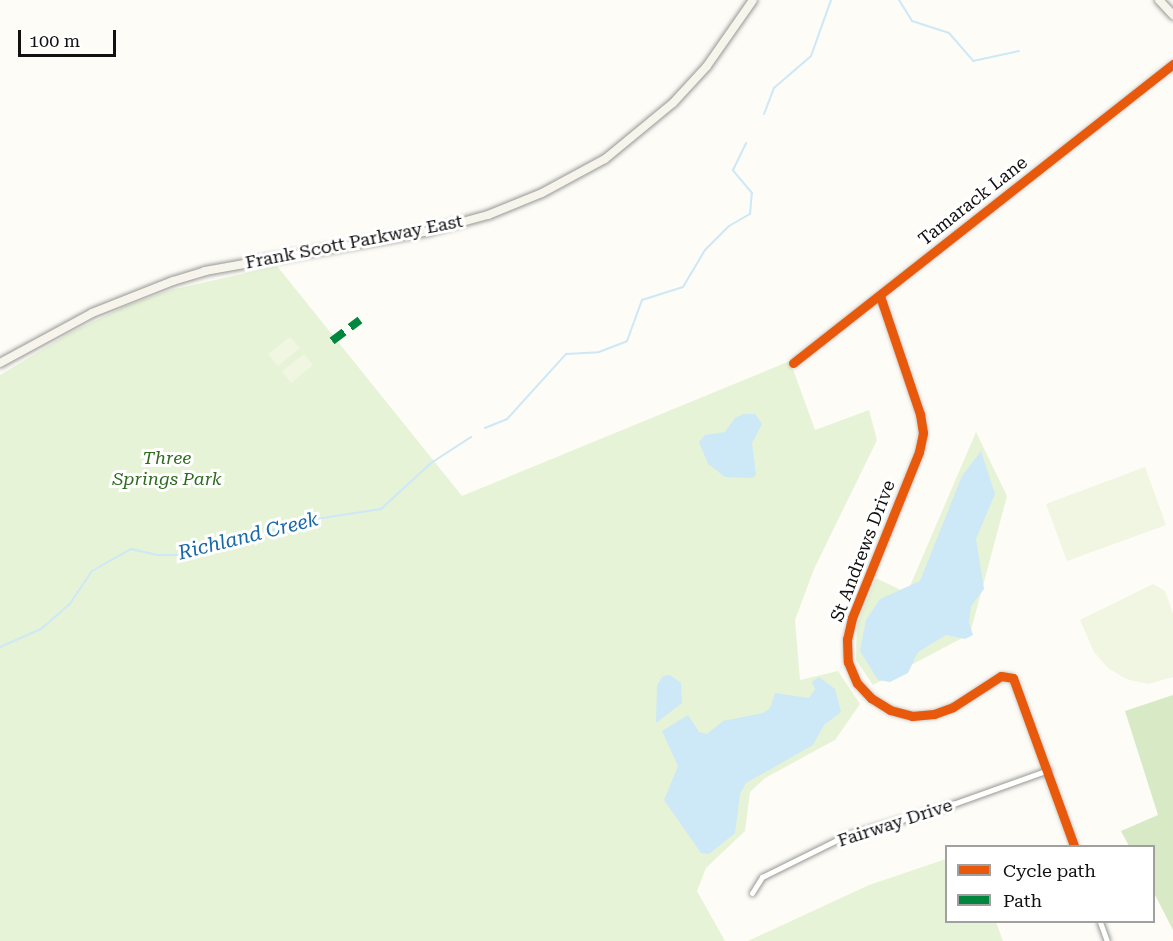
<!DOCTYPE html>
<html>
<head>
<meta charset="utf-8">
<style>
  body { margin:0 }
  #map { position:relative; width:1173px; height:941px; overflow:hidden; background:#fdfcf7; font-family:"Roboto Serif",serif }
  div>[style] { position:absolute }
  .green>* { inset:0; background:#e7f3d7 }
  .forest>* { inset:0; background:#d8eac5 }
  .pitch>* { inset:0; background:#f0f6e1 }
  .water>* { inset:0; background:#cde8f7 }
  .stream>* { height:2px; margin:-1px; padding:0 1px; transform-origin:1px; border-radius:1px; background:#cde8f7 }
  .roads { filter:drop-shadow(0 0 2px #979795) drop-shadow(0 0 2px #979795) }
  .street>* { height:5px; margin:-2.5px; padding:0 2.5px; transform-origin:2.5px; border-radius:2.5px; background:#fffffe }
  .secondary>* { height:8px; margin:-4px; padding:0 4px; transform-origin:4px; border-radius:4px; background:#f6f4eb }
  .quiet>* { height:8px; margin-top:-4px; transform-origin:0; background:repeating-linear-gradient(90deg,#00873e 0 15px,transparent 0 23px) }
  .cycleway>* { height:9px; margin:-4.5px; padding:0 4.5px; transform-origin:4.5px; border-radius:4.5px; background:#e8590c }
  span { translate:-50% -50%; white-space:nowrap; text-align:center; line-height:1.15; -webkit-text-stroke:6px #fff; paint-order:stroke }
  .street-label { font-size:18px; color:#111 }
  .park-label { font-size:18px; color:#2f6b1f; font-style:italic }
  .water-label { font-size:20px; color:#1768a6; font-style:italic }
  .legend { position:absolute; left:945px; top:845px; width:210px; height:78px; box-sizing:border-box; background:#fff; border:2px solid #a0a0a0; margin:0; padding:8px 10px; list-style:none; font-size:18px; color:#111 }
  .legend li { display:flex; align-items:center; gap:12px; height:30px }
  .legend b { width:30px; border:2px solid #a0a0a0 }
  .scale { position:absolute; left:18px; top:30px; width:98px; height:27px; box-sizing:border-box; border:3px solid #111; border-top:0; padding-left:8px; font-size:18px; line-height:21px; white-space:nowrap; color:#111; -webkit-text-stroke:4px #fff; paint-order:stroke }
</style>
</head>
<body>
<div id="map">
  <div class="green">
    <div style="clip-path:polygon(277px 266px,462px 496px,790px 361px,815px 430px,869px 410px,877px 440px,814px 569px,795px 620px,800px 680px,838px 671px,860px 704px,835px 740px,765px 778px,750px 792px,745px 831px,706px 868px,697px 891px,725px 941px,0 941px,0 375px,70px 333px,126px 306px,171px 290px)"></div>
    <div style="clip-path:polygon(976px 432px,1007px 496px,970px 634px,873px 685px,856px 660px,857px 624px,876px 578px,907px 593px)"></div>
    <div style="clip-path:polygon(946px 859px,946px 922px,996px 922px,1003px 941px,748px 941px,869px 885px)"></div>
  </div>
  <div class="forest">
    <div style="clip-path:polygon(1173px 695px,1173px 930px,1154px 893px,1154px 846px,1129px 846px,1121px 831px,1158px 815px,1125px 711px)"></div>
  </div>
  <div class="pitch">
    <div style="clip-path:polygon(290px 337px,300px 348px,278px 366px,268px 354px)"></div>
    <div style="clip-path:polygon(304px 354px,313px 365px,291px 383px,282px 371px)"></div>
    <div style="clip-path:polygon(1145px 467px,1166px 525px,1067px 561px,1046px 504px)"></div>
    <div style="clip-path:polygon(1153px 584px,1165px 591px,1173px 614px,1173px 677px,1148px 684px,1126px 679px,1108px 668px,1094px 652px,1080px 620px)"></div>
  </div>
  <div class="water">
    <div style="clip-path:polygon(744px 414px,755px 414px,762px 424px,752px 443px,756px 475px,752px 478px,725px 477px,708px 464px,699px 442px,705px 435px,725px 432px,735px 418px)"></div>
    <div style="clip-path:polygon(981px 451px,995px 494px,976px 539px,984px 589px,971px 606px,969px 623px,973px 635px,965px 639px,946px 635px,918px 652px,908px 673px,890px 682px,878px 680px,860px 651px,866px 620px,880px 599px,920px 581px,962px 476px)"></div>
    <div style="clip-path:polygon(670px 675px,681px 683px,682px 703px,656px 723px,657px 685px,663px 676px)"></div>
    <div style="clip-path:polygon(819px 677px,835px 689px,841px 712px,824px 725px,813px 745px,746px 783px,740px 794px,735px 833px,709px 854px,701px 853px,664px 800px,678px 766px,662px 731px,688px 715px,699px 732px,707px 734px,723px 721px,763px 713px,770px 708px,775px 693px,809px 698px,815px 689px,812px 682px)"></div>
  </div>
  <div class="stream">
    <div style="left:899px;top:0;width:25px;rotate:58deg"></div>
    <div style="left:912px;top:21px;width:39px;rotate:18deg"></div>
    <div style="left:949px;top:33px;width:37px;rotate:49deg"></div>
    <div style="left:973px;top:61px;width:47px;rotate:-12.3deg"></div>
    <div style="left:764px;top:114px;width:28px;rotate:-69deg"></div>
    <div style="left:774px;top:88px;width:49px;rotate:-40.9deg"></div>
    <div style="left:811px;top:56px;width:59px;rotate:-70.3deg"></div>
    <div style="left:485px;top:428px;width:24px;rotate:-22deg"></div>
    <div style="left:507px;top:419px;width:88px;rotate:-47.8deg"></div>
    <div style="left:566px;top:354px;width:33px;rotate:-3deg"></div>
    <div style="left:599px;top:352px;width:30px;rotate:-21deg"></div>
    <div style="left:627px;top:341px;width:44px;rotate:-69.9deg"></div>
    <div style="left:642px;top:300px;width:43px;rotate:-17.6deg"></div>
    <div style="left:683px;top:287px;width:43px;rotate:-59.3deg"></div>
    <div style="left:705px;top:250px;width:34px;rotate:-45deg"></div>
    <div style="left:729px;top:226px;width:24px;rotate:-30deg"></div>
    <div style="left:750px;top:214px;width:21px;rotate:-85deg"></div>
    <div style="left:752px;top:193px;width:30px;rotate:-130deg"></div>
    <div style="left:733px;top:170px;width:30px;rotate:-64deg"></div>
    <div style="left:0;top:647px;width:45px;rotate:-23.7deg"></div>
    <div style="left:41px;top:629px;width:37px;rotate:-41deg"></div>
    <div style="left:69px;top:605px;width:41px;rotate:-55.9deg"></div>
    <div style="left:92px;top:571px;width:45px;rotate:-29.4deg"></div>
    <div style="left:131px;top:549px;width:27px;rotate:13deg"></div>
    <div style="left:157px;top:555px;width:22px"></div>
    <div style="left:179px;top:555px;width:47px;rotate:-18.4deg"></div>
    <div style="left:224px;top:540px;width:30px;rotate:-4deg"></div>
    <div style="left:254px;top:538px;width:39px;rotate:-23deg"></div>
    <div style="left:290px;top:523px;width:92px;rotate:-8.7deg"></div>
    <div style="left:381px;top:509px;width:68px;rotate:-42.6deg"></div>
    <div style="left:431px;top:463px;width:48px;rotate:-33deg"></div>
  </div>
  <div class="roads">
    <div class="street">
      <div style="left:880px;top:296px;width:125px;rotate:71.3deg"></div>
      <div style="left:920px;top:414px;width:19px;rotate:81deg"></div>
      <div style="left:923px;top:433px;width:19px;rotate:102deg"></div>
      <div style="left:919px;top:452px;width:179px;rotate:112deg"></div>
      <div style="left:852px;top:618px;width:22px;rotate:103deg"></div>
      <div style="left:847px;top:639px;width:23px;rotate:88deg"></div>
      <div style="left:848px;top:662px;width:23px;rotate:67deg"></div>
      <div style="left:857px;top:683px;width:21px;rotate:47deg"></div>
      <div style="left:871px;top:698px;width:22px;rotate:32deg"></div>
      <div style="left:890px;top:710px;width:23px;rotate:15deg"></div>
      <div style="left:912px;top:716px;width:22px;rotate:-5deg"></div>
      <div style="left:934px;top:714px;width:20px;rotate:-20deg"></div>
      <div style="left:953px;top:707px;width:57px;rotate:-32.9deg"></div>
      <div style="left:1001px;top:676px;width:12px;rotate:9deg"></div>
      <div style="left:1013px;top:678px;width:179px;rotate:70deg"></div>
      <div style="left:793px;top:363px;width:484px;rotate:-38.2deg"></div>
      <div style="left:752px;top:893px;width:19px;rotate:-58deg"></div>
      <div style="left:762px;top:877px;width:93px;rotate:-26.3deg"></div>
      <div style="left:845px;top:836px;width:98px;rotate:-16deg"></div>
      <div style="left:939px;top:809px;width:116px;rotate:-19.7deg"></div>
      <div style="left:1100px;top:922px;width:20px;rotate:70deg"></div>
    </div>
    <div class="secondary">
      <div style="left:1159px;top:0;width:21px;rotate:47deg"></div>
      <div style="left:0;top:363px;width:105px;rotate:-28.5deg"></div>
      <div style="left:92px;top:313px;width:87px;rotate:-21.6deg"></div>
      <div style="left:173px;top:281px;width:34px;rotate:-17deg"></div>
      <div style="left:205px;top:271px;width:228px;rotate:-10.1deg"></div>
      <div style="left:429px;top:231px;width:61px;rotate:-15.2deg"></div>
      <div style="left:488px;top:215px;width:58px;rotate:-22.2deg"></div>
      <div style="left:542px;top:193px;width:72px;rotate:-28.4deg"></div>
      <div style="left:605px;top:159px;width:88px;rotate:-39.5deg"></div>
      <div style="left:673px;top:103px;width:50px;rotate:-47.4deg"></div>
      <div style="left:707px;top:66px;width:80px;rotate:-55.1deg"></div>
    </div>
  </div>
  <div class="quiet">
    <div style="left:332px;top:341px;width:35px;rotate:-37deg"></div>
  </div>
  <div class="cycleway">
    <div style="left:880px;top:296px;width:125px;rotate:71.3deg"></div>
    <div style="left:920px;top:414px;width:19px;rotate:81deg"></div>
    <div style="left:923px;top:433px;width:19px;rotate:102deg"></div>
    <div style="left:919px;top:452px;width:179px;rotate:112deg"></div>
    <div style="left:852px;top:618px;width:22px;rotate:103deg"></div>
    <div style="left:847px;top:639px;width:23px;rotate:88deg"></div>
    <div style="left:848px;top:662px;width:23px;rotate:67deg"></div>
    <div style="left:857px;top:683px;width:21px;rotate:47deg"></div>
    <div style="left:871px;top:698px;width:22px;rotate:32deg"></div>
    <div style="left:890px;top:710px;width:23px;rotate:15deg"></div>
    <div style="left:912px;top:716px;width:22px;rotate:-5deg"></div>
    <div style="left:934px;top:714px;width:20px;rotate:-20deg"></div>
    <div style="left:953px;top:707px;width:57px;rotate:-32.9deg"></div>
    <div style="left:1001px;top:676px;width:12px;rotate:9deg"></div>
    <div style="left:1013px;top:678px;width:179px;rotate:70deg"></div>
    <div style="left:793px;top:363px;width:484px;rotate:-38.2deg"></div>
  </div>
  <div class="street-label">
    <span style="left:973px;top:201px;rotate:-38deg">Tamarack Lane</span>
    <span style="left:354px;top:242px;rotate:-11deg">Frank Scott Parkway East</span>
    <span style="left:863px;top:551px;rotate:-69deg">St Andrews Drive</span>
    <span style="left:895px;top:823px;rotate:-18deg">Fairway Drive</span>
  </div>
  <div class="park-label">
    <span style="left:167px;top:469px">Three<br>Springs Park</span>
  </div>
  <div class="water-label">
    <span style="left:248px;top:536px;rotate:-14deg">Richland Creek</span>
  </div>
  <ul class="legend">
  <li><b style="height:8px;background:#e8590c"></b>Cycle path</li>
  <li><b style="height:8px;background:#00873e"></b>Path</li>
  </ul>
  <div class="scale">100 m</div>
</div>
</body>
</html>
